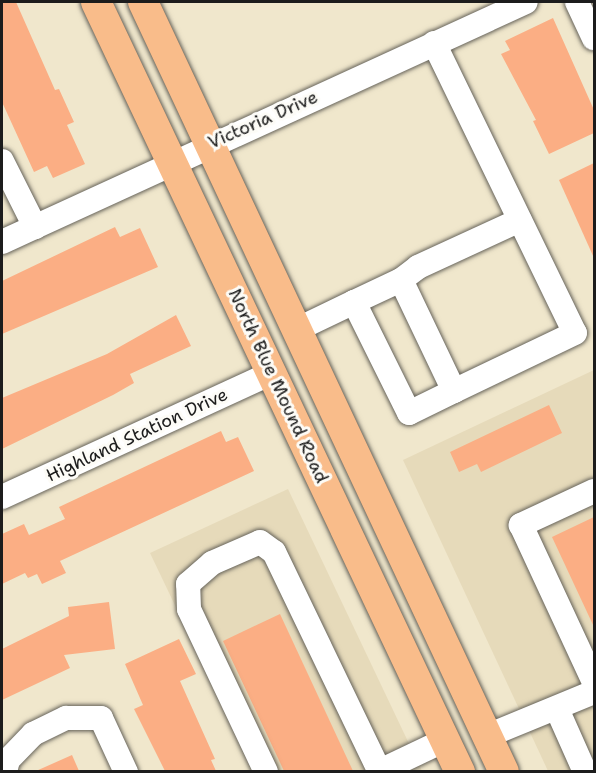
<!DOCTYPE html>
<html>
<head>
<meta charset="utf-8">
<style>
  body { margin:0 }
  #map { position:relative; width:596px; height:773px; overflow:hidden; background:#f0e7cc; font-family:"Shantell Sans",sans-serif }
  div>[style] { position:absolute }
  .built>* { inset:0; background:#e6daba }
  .building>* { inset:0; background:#fbae84 }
  .roads { filter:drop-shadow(0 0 2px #66635a) drop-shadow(0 0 2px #66635a) }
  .minor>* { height:24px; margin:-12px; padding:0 12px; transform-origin:12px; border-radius:12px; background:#fff }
  .major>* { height:30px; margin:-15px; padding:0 15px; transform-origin:15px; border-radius:15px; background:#f9bc8a }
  span { translate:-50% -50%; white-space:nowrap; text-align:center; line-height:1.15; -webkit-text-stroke:6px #fdfcf7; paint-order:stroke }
  .street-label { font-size:18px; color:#1c1c1c }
  .frame { position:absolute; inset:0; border:3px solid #1c1c1c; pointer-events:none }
</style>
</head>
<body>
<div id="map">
  <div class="built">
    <div style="clip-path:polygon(594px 370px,594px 771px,548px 771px,403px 460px)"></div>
    <div style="clip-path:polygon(288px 489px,422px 771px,254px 771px,150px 553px)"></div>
  </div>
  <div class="building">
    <div style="clip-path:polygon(2px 2px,16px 2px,55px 90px,59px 89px,74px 122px,67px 125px,85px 164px,53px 178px,47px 166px,34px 172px,2px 102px)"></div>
    <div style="clip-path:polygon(553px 18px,594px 110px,594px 133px,549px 154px,533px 121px,536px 120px,501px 54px,510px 50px,505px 41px)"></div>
    <div style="clip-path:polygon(594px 163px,594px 258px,559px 180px)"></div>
    <div style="clip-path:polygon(115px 227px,120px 237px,140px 228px,158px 267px,2px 334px,2px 281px)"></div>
    <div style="clip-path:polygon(176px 315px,191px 346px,130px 374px,134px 383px,113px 395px,2px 449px,2px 398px,107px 354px)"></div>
    <div style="clip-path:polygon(549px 405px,562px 433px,481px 472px,477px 464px,459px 472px,450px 452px)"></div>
    <div style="clip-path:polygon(221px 431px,226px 442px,238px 437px,254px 471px,60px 561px,66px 573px,42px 584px,37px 574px,28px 578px,25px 573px,2px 584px,2px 534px,24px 524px,29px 535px,65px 519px,59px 507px)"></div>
    <div style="clip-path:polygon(594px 517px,594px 627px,552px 537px)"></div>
    <div style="clip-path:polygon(109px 602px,115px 649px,64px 655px,70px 668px,2px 700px,2px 649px,69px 616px,68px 607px)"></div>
    <div style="clip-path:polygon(280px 614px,353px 771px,284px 771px,223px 641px)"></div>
    <div style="clip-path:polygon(179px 639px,196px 674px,180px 681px,215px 759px,211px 760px,216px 771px,165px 771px,134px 709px,143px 705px,125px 664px)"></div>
    <div style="clip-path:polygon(72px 755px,79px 771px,36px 771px)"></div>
  </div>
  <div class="roads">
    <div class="minor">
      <div style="left:577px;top:2px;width:40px;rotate:65deg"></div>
      <div style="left:434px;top:43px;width:322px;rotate:64.1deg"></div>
      <div style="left:575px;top:333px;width:134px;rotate:154.4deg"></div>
      <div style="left:2px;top:161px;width:74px;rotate:63.4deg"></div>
      <div style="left:2px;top:242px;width:576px;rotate:-24.61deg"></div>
      <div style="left:401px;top:280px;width:21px;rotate:-37deg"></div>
      <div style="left:418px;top:267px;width:112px;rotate:-24.7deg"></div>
      <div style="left:298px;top:329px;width:62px;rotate:-25.7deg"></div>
      <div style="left:354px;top:302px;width:52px;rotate:-25.1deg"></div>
      <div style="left:401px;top:280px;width:123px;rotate:64.5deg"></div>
      <div style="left:454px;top:391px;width:50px;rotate:153.9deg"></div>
      <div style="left:409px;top:413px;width:124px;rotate:-116.4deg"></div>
      <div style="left:594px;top:491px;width:81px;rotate:155deg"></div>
      <div style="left:521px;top:525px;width:173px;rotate:65.1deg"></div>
      <div style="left:2px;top:497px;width:297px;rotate:-24.7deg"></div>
      <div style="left:557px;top:709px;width:69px;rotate:66deg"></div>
      <div style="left:487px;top:736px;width:116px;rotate:-22.4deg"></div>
      <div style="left:380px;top:771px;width:72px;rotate:-25.5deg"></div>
      <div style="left:5px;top:772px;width:12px;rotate:-76deg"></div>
      <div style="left:8px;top:760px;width:36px;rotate:-46deg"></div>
      <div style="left:33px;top:734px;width:37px;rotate:-26deg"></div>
      <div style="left:66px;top:718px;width:35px"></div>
      <div style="left:101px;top:718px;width:60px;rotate:65.2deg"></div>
      <div style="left:266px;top:772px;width:180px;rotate:-115.3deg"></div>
      <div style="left:189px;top:609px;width:25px;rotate:-92deg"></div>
      <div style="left:188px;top:584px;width:32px;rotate:-41deg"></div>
      <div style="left:212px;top:563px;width:52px;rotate:-23.6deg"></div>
      <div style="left:260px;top:542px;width:17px;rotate:36deg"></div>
      <div style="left:274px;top:552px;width:244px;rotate:64.3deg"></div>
    </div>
    <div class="major">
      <div style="left:96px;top:2px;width:852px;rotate:64.7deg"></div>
      <div style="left:143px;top:2px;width:850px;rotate:64.88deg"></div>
    </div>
  </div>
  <div class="street-label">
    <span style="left:263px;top:120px;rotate:-24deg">Victoria Drive</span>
    <span style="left:278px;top:386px;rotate:65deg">North Blue Mound Road</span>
    <span style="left:137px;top:435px;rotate:-25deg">Highland Station Drive</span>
  </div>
  <div class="frame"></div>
</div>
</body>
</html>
